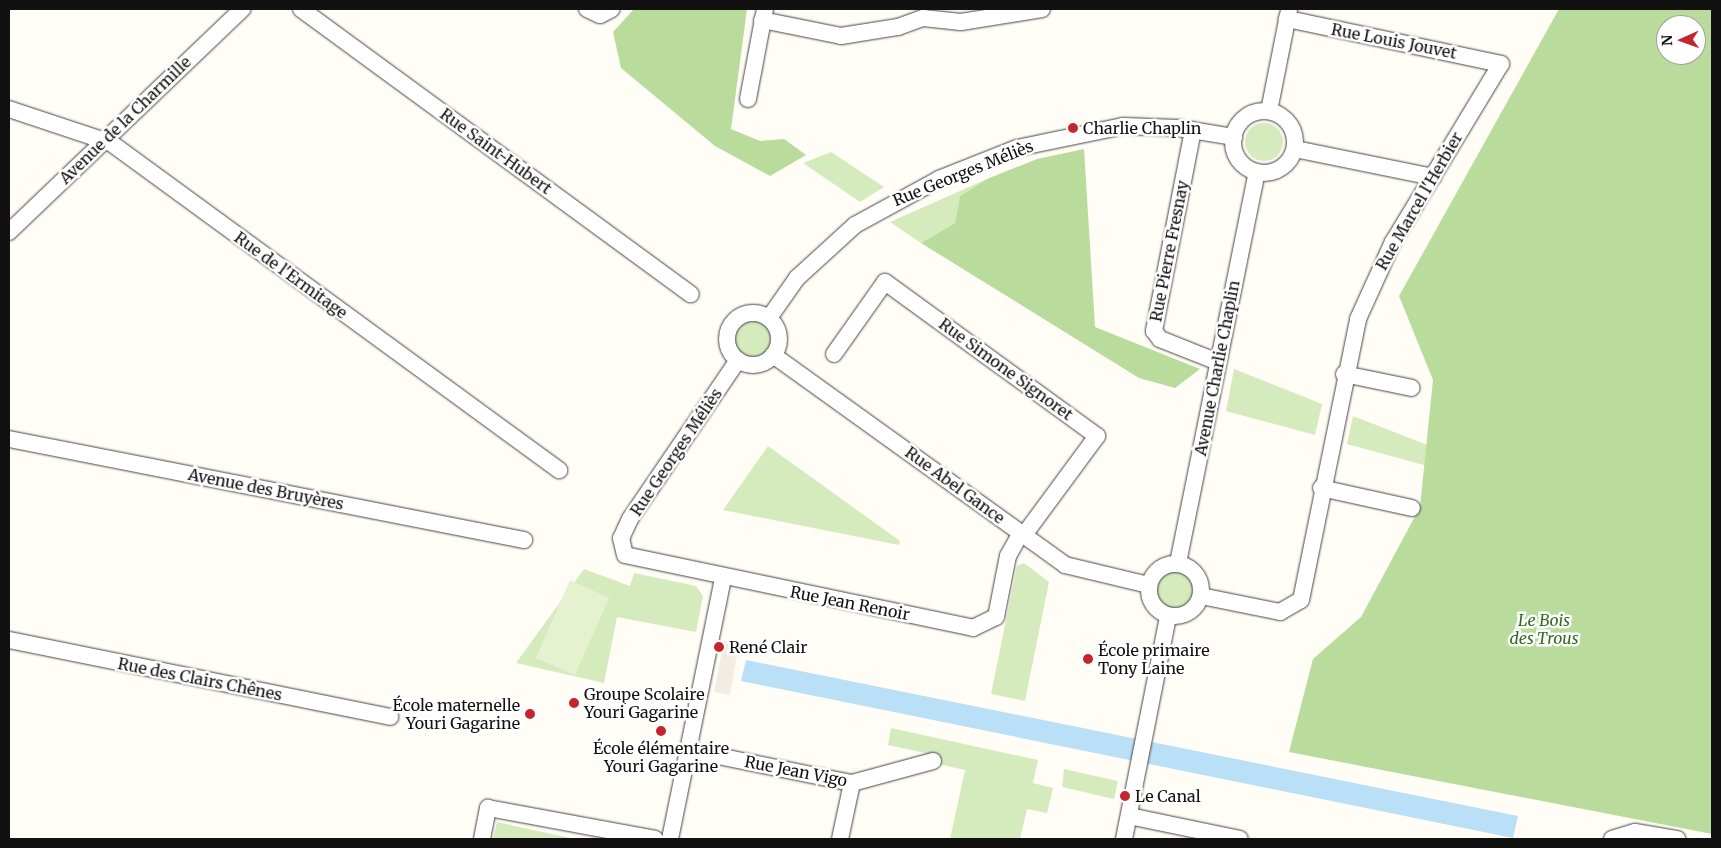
<!DOCTYPE html>
<html>
<head>
<meta charset="utf-8">
<style>
  body { margin:0 }
  #map { position:relative; width:1721px; height:848px; overflow:hidden; background:#fffdf5; font-family:Merriweather,serif }
  div>[style] { position:absolute }
  .green>* { inset:0; background:#d5ebbd }
  .round { border-radius:50% }
  .forest>* { inset:0; background:#b9dc9c }
  .pitch>* { inset:0; background:#e6f2cf }
  .plaza>* { inset:0; background:#f1ede2 }
  .water>* { inset:0; background:#b9e0f7 }
  .roads { filter:drop-shadow(0 0 1px #444) drop-shadow(0 0 1px #444) }
  .minor>* { height:16px; margin:-8px; padding:0 8px; transform-origin:8px; border-radius:8px; background:#fff }
  .minor>.ring { margin:-8px; padding:0; box-sizing:content-box; background:none; border:16px solid #fff; border-radius:50% }
  .dots>* { width:14px; height:14px; translate:-50% -50%; box-sizing:border-box; border:2px solid #fff; border-radius:50% }
  span { translate:-50% -50%; white-space:nowrap; text-align:center; line-height:1.15; -webkit-text-stroke:5px #fff; paint-order:stroke }
  .street-label { font-size:16px; color:#111 }
  .poi-label { font-size:16px; color:#111 }
  .left { translate:0 -50%; text-align:left }
  .right { translate:-100% -50%; text-align:right }
  .park-label { font-size:16px; color:#2f6b1f; font-style:italic }
  .frame { position:absolute; inset:0; border:10px solid #111; pointer-events:none }
  .north { position:absolute; left:1656px; top:15px; width:50px; height:50px; box-sizing:border-box; background:#fff; border:1px solid #a0a0a0; border-radius:50%; rotate:268deg; font-size:14px; font-weight:700; line-height:20px; text-align:center; color:#111 }
  .north::after { content:''; display:block; margin:auto; width:18px; height:22px; background:#c4262e; clip-path:polygon(50% 0,100% 100%,50% 72%,0 100%) }
</style>
</head>
<body>
<div id="map">
  <div class="green">
    <div class="round" style="left:1245px;top:123px;width:38px;height:38px"></div>
    <div style="clip-path:polygon(831px 152px,884px 187px,860px 202px,803px 163px)"></div>
    <div style="clip-path:polygon(987px 179px,960px 196px,955px 223px,921px 243px,890px 222px)"></div>
    <div class="round" style="left:734px;top:318px;width:40px;height:40px"></div>
    <div style="clip-path:polygon(1234px 369px,1322px 404px,1315px 435px,1226px 411px)"></div>
    <div style="clip-path:polygon(1353px 416px,1430px 446px,1431px 467px,1347px 444px)"></div>
    <div style="clip-path:polygon(768px 446px,900px 541px,899px 545px,723px 510px)"></div>
    <div style="clip-path:polygon(1024px 563px,1049px 582px,1025px 701px,991px 694px,1017px 566px)"></div>
    <div style="clip-path:polygon(584px 569px,630px 586px,634px 573px,696px 586px,703px 596px,696px 632px,617px 617px,604px 683px,516px 663px)"></div>
    <div class="round" style="left:1154px;top:570px;width:40px;height:40px"></div>
    <div style="clip-path:polygon(891px 728px,1038px 760px,1033px 783px,1053px 788px,1047px 813px,1027px 809px,1020px 839px,950px 839px,965px 770px,938px 764px,939px 756px,888px 745px)"></div>
    <div style="clip-path:polygon(1064px 769px,1118px 781px,1114px 799px,1062px 787px)"></div>
    <div style="clip-path:polygon(497px 822px,575px 839px,493px 839px)"></div>
  </div>
  <div class="forest">
    <div style="clip-path:polygon(634px 9px,747px 9px,731px 129px,760px 141px,784px 139px,806px 155px,770px 176px,715px 146px,621px 68px,613px 32px)"></div>
    <div style="clip-path:polygon(evenodd,1559px 9px,1712px 9px,1712px 834px,1289px 752px,1313px 659px,1361px 617px,1420px 507px,1433px 380px,1399px 296px,1559px 9px,1666px 25px,1696px 25px,1696px 55px,1666px 55px,1666px 25px)"></div>
    <div style="clip-path:polygon(1084px 149px,1095px 327px,1200px 369px,1175px 388px,1139px 378px,921px 243px,955px 223px,960px 196px,987px 179px,1037px 159px)"></div>
  </div>
  <div class="pitch">
    <div style="clip-path:polygon(570px 580px,609px 598px,575px 675px,536px 658px)"></div>
  </div>
  <div class="plaza">
    <div style="clip-path:polygon(724px 641px,739px 644px,730px 695px,714px 692px)"></div>
  </div>
  <div class="water">
    <div style="clip-path:polygon(746px 660px,1518px 816px,1513px 838px,741px 681px)"></div>
  </div>
  <div class="roads">
    <div class="minor">
      <div style="left:301px;top:9px;width:483px;rotate:36.2deg"></div>
      <div style="left:587px;top:9px;width:14px;rotate:25deg"></div>
      <div style="left:600px;top:15px;width:13px;rotate:-27deg"></div>
      <div style="left:762px;top:20px;width:81px;rotate:11.4deg"></div>
      <div style="left:841px;top:36px;width:58px;rotate:-9deg"></div>
      <div style="left:898px;top:27px;width:27px;rotate:-20deg"></div>
      <div style="left:923px;top:18px;width:38px;rotate:6deg"></div>
      <div style="left:961px;top:22px;width:82px;rotate:-9.1deg"></div>
      <div style="left:748px;top:99px;width:92px;rotate:-79.3deg"></div>
      <div style="left:9px;top:109px;width:108px;rotate:18.4deg"></div>
      <div style="left:111px;top:143px;width:555px;rotate:36.13deg"></div>
      <div style="left:1269px;top:111px;width:103px;rotate:-78.8deg"></div>
      <div class="ring" style="left:1233px;top:111px;width:46px;height:46px"></div>
      <div style="left:1193px;top:130px;width:205px;rotate:101deg"></div>
      <div style="left:1154px;top:331px;width:10px;rotate:53deg"></div>
      <div style="left:1160px;top:339px;width:62px;rotate:21.6deg"></div>
      <div style="left:1295px;top:149px;width:141px;rotate:11.5deg"></div>
      <div style="left:9px;top:232px;width:323px;rotate:-43.7deg"></div>
      <div class="ring" style="left:727px;top:313px;width:36px;height:36px"></div>
      <div style="left:769px;top:318px;width:49px;rotate:-55deg"></div>
      <div style="left:797px;top:278px;width:79px;rotate:-42.4deg"></div>
      <div style="left:855px;top:225px;width:96px;rotate:-28.7deg"></div>
      <div style="left:939px;top:179px;width:84px;rotate:-21.7deg"></div>
      <div style="left:1017px;top:148px;width:108px;rotate:-11.7deg"></div>
      <div style="left:1123px;top:126px;width:56px;rotate:2deg"></div>
      <div style="left:1179px;top:128px;width:56px;rotate:9.3deg"></div>
      <div style="left:834px;top:354px;width:88px;rotate:-54.7deg"></div>
      <div style="left:885px;top:282px;width:262px;rotate:36deg"></div>
      <div style="left:1097px;top:436px;width:123px;rotate:126.4deg"></div>
      <div style="left:773px;top:355px;width:360px;rotate:35.7deg"></div>
      <div style="left:1065px;top:565px;width:86px;rotate:13.4deg"></div>
      <div style="left:738px;top:360px;width:192px;rotate:124.2deg"></div>
      <div style="left:630px;top:519px;width:21px;rotate:115deg"></div>
      <div style="left:621px;top:538px;width:17px;rotate:77deg"></div>
      <div style="left:625px;top:555px;width:356px;rotate:11.8deg"></div>
      <div style="left:973px;top:628px;width:25px;rotate:-26deg"></div>
      <div style="left:996px;top:617px;width:62px;rotate:-78.9deg"></div>
      <div style="left:1008px;top:556px;width:26px;rotate:-61deg"></div>
      <div style="left:1344px;top:374px;width:69px;rotate:11.6deg"></div>
      <div style="left:9px;top:439px;width:525px;rotate:11.1deg"></div>
      <div style="left:1321px;top:488px;width:93px;rotate:12.4deg"></div>
      <div style="left:1178px;top:563px;width:399px;rotate:-78.6deg"></div>
      <div class="ring" style="left:1149px;top:564px;width:36px;height:36px"></div>
      <div style="left:1201px;top:596px;width:81px;rotate:11.4deg"></div>
      <div style="left:1280px;top:612px;width:24px;rotate:-30deg"></div>
      <div style="left:1301px;top:600px;width:287px;rotate:-78.5deg"></div>
      <div style="left:1358px;top:319px;width:85px;rotate:-65.6deg"></div>
      <div style="left:1393px;top:242px;width:208px;rotate:-58.8deg"></div>
      <div style="left:1501px;top:64px;width:219px;rotate:-168.1deg"></div>
      <div style="left:9px;top:640px;width:389px;rotate:11.4deg"></div>
      <div style="left:688px;top:750px;width:167px;rotate:11.4deg"></div>
      <div style="left:852px;top:783px;width:84px;rotate:-15.2deg"></div>
      <div style="left:1129px;top:816px;width:113px;rotate:11.7deg"></div>
      <div style="left:482px;top:839px;width:32px;rotate:-79deg"></div>
      <div style="left:488px;top:808px;width:170px;rotate:10.5deg"></div>
      <div style="left:670px;top:839px;width:266px;rotate:-78.5deg"></div>
      <div style="left:840px;top:839px;width:57px;rotate:-77.9deg"></div>
      <div style="left:1124px;top:839px;width:227px;rotate:-78.8deg"></div>
      <div style="left:1612px;top:839px;width:24px;rotate:-17deg"></div>
      <div style="left:1635px;top:832px;width:43px;rotate:9.5deg"></div>
    </div>
  </div>
  <div class="dots">
    <div style="left:1073px;top:128px;background:#c4262e"></div>
    <div style="left:719px;top:647px;background:#c4262e"></div>
    <div style="left:1088px;top:659px;background:#c4262e"></div>
    <div style="left:574px;top:703px;background:#c4262e"></div>
    <div style="left:530px;top:714px;background:#c4262e"></div>
    <div style="left:661px;top:731px;background:#c4262e"></div>
    <div style="left:1125px;top:796px;background:#c4262e"></div>
  </div>
  <div class="street-label">
    <span style="left:1394px;top:41px;rotate:11deg">Rue Louis Jouvet</span>
    <span style="left:125px;top:120px;rotate:-44deg">Avenue de la Charmille</span>
    <span style="left:496px;top:151px;rotate:36deg">Rue Saint-Hubert</span>
    <span style="left:963px;top:173px;rotate:-22deg">Rue Georges Méliès</span>
    <span style="left:1419px;top:201px;rotate:-60deg">Rue Marcel l'Herbier</span>
    <span style="left:1169px;top:251px;rotate:-79deg">Rue Pierre Fresnay</span>
    <span style="left:291px;top:275px;rotate:36deg">Rue de l'Ermitage</span>
    <span style="left:1217px;top:368px;rotate:-79deg">Avenue Charlie Chaplin</span>
    <span style="left:1006px;top:369px;rotate:36deg">Rue Simone Signoret</span>
    <span style="left:676px;top:452px;rotate:-56deg">Rue Georges Méliès</span>
    <span style="left:955px;top:485px;rotate:36deg">Rue Abel Gance</span>
    <span style="left:266px;top:489px;rotate:11deg">Avenue des Bruyères</span>
    <span style="left:850px;top:603px;rotate:11deg">Rue Jean Renoir</span>
    <span style="left:200px;top:679px;rotate:11deg">Rue des Clairs Chênes</span>
    <span style="left:796px;top:771px;rotate:11deg">Rue Jean Vigo</span>
  </div>
  <div class="poi-label">
    <span class="left" style="left:1083px;top:128px">Charlie Chaplin</span>
    <span class="left" style="left:729px;top:647px">René Clair</span>
    <span class="left" style="left:1098px;top:659px">École primaire<br>Tony Laine</span>
    <span class="left" style="left:584px;top:703px">Groupe Scolaire<br>Youri Gagarine</span>
    <span class="right" style="left:520px;top:714px">École maternelle<br>Youri Gagarine</span>
    <span style="left:661px;top:757px">École élémentaire<br>Youri Gagarine</span>
    <span class="left" style="left:1135px;top:796px">Le Canal</span>
  </div>
  <div class="park-label">
    <span style="left:1544px;top:629px">Le Bois<br>des Trous</span>
  </div>
  <div class="frame"></div>
  <div class="north">N</div>
</div>
</body>
</html>
